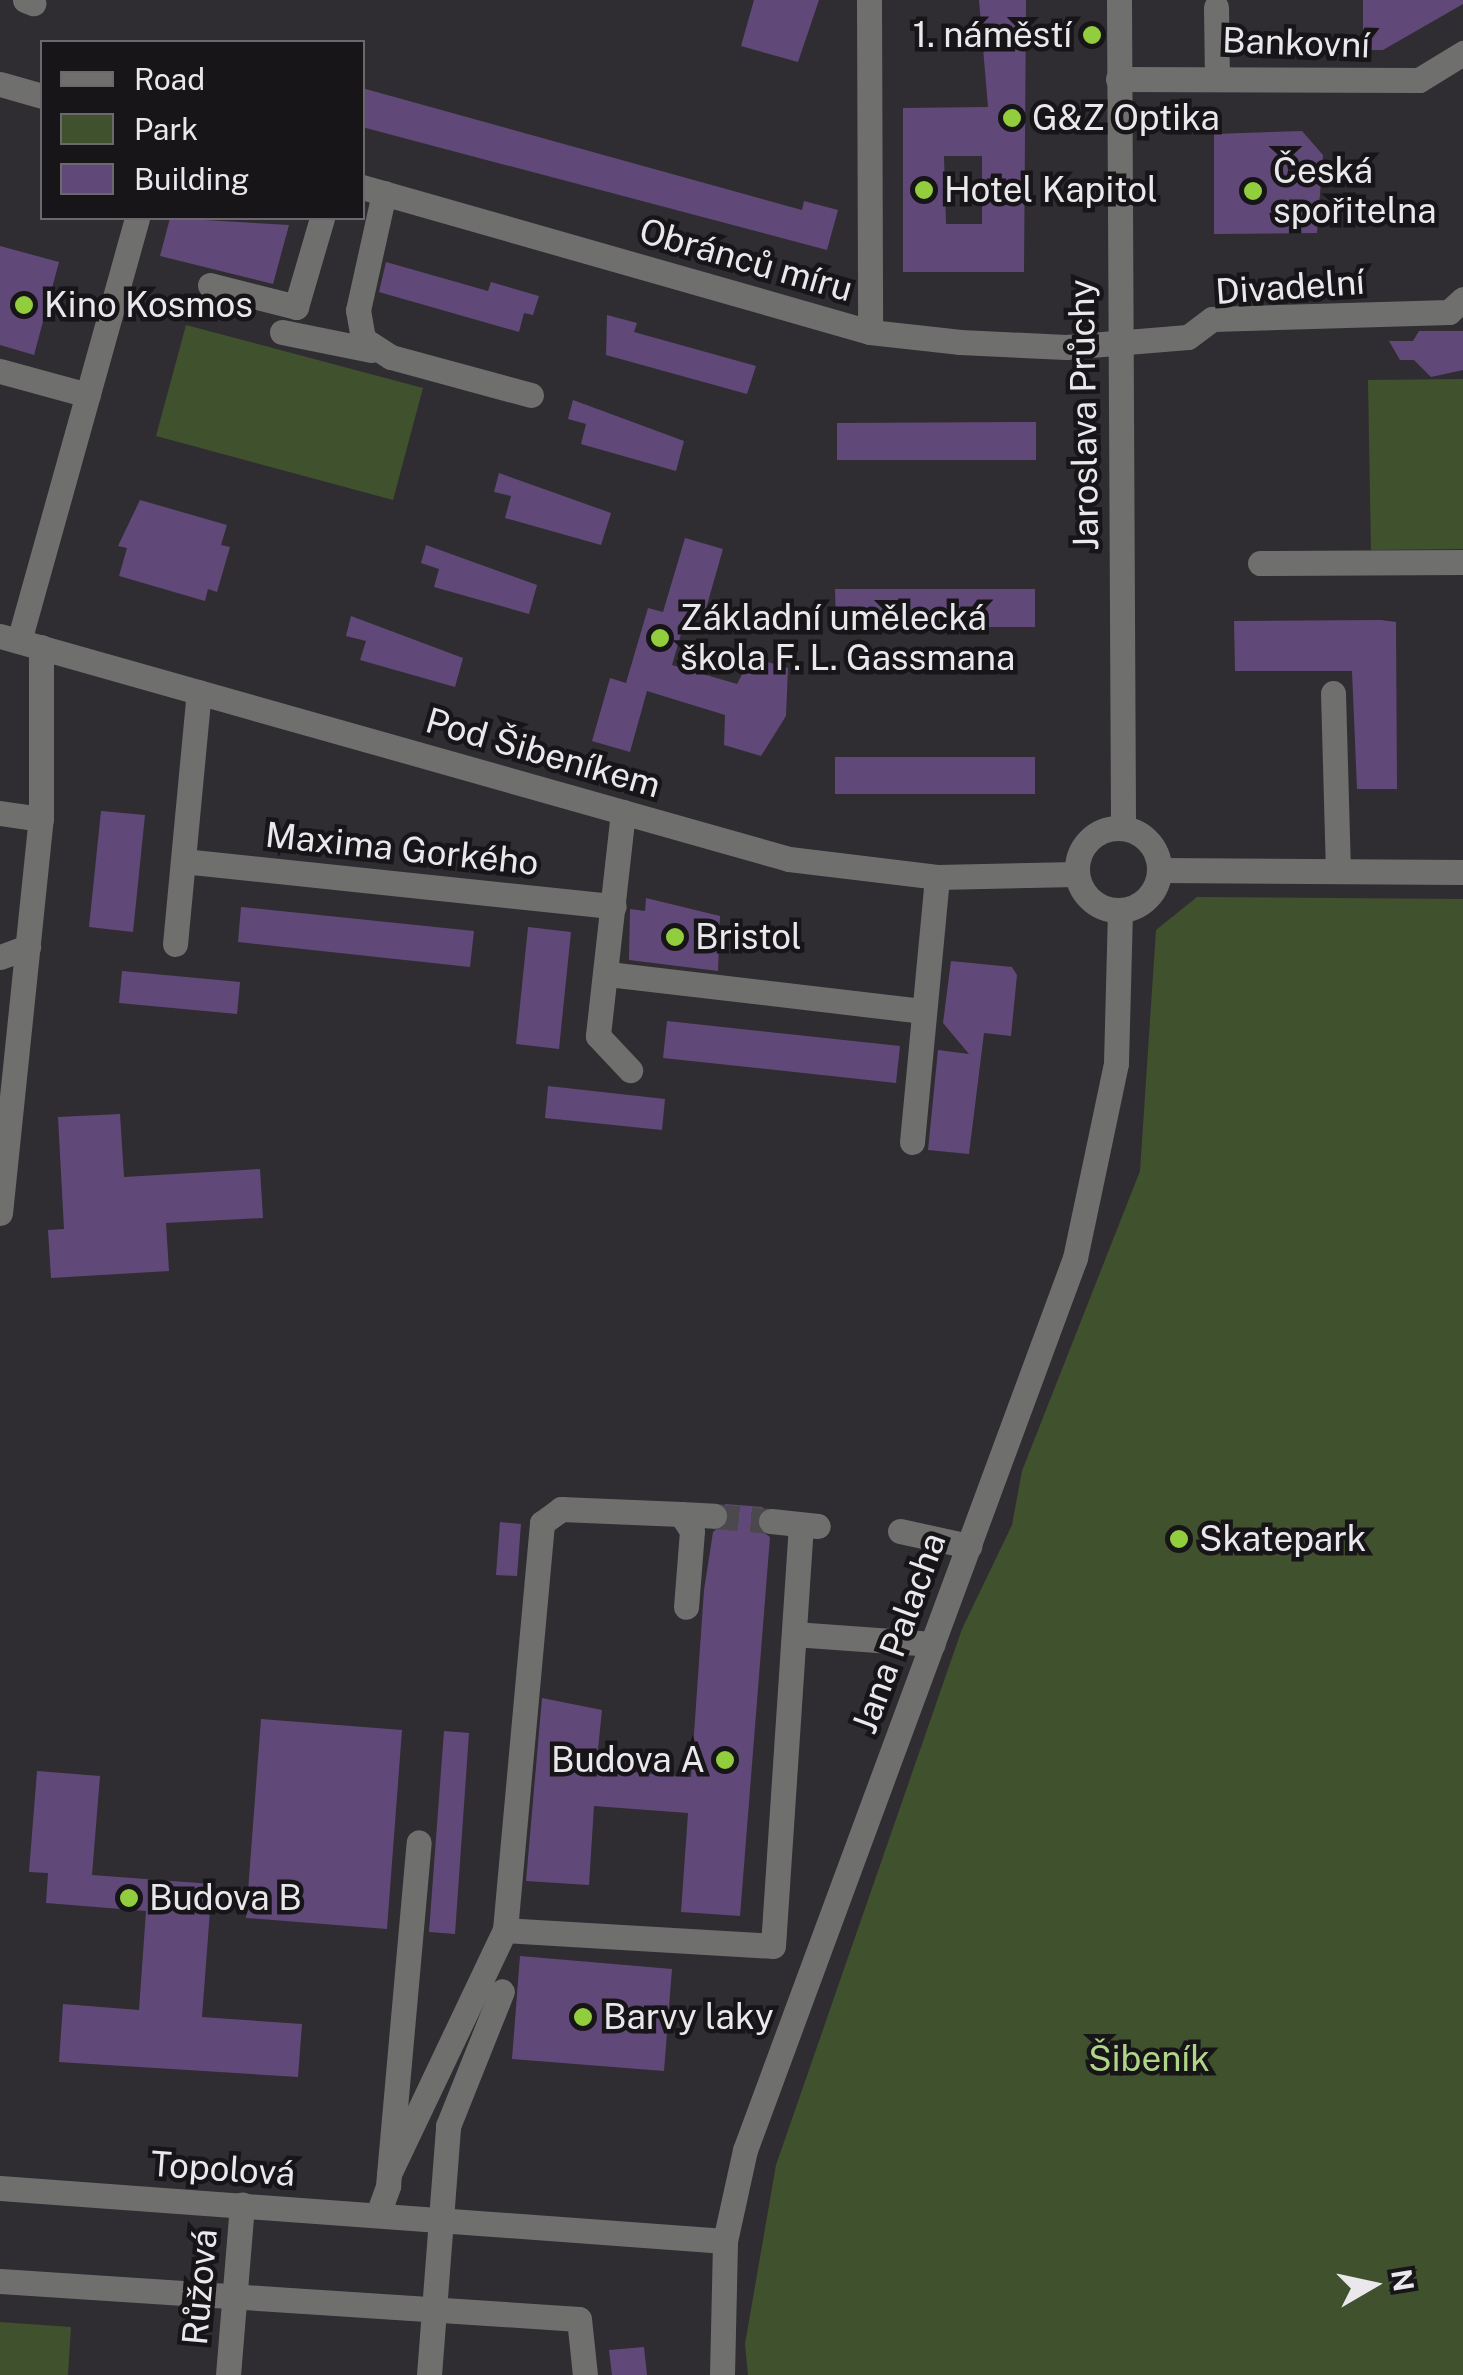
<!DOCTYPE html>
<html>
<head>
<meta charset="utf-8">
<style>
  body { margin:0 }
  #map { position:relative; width:1463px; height:2375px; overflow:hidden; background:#2f2d32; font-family:"Public Sans",sans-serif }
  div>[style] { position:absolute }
  .green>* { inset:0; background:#40512e }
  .building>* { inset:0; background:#604978 }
  .minor-tunnel>* { height:25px; margin-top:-12.5px; transform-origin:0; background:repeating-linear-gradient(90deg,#4b494e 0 25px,transparent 0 37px) }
  .minor>* { height:25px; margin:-12.5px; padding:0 12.5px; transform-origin:12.5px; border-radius:12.5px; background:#6f706e }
  .minor>.ring { margin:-12.5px; padding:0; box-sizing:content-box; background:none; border:25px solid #6f706e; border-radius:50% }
  .dots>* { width:28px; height:28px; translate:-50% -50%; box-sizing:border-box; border:5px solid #171518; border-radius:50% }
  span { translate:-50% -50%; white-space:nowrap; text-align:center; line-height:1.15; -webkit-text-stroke:9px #171518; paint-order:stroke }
  .poi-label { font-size:35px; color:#eae8ec }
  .right { translate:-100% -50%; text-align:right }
  .left { translate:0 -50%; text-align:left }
  .street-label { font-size:35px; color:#eae8ec }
  .park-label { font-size:35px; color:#b0d588 }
  .legend { position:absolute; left:40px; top:40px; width:325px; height:180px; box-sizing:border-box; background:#171518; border:2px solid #6b696d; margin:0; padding:12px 18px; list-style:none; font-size:30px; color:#eae8ec }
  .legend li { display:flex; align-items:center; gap:20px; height:50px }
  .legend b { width:50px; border:2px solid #6b696d }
  .north { position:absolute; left:1323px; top:2235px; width:100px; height:100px; -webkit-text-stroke:8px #171518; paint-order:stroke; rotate:81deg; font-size:28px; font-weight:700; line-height:40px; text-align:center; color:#eae8ec }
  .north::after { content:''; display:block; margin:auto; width:35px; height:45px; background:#eae8ec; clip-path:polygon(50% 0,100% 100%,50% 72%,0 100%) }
</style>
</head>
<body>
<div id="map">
  <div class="green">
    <div style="clip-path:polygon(186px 325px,423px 388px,393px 500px,156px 436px)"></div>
    <div style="clip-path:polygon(1463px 379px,1463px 549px,1371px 550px,1368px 380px)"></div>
    <div style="clip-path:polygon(1197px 897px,1463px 899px,1463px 2375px,748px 2375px,745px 2344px,776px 2165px,962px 1629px,1012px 1525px,1022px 1471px,1140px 1171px,1156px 930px)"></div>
    <div style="clip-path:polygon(0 2322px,71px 2327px,68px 2375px,0 2375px)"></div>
  </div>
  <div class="building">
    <div style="clip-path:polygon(754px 0,819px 0,798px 62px,741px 46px)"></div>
    <div style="clip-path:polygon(evenodd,979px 0,1026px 0,1024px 272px,903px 272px,903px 108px,988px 107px,979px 0,944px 156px,982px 156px,982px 224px,946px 224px,944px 156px)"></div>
    <div style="clip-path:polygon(1363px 0,1463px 0,1463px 4px,1383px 50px,1363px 50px)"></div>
    <div style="clip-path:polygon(362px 88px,802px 210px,804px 201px,838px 210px,827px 250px,362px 127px)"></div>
    <div style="clip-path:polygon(1302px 131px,1323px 155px,1317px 233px,1214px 234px,1214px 134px)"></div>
    <div style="clip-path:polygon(170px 218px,289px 225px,273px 284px,160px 256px)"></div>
    <div style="clip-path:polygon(0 246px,59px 262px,34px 355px,0 345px)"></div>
    <div style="clip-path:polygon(386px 262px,488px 291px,491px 282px,539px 296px,533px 315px,524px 313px,519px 332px,379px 292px)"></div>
    <div style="clip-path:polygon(607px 315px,637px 323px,634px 332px,756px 366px,747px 394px,606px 355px)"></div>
    <div style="clip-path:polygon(1419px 331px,1463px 331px,1463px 370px,1431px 377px,1414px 360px,1400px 360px,1389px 341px,1413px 341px)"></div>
    <div style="clip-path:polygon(573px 400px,684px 441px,676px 471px,581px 444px,586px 424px,568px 419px)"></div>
    <div style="clip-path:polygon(1036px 422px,1036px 460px,837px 460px,837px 423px)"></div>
    <div style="clip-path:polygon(499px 473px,611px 513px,601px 545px,505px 518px,511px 496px,494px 492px)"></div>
    <div style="clip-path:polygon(140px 500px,227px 525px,221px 545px,230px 547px,217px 592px,208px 589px,205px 601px,119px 576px,127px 548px,118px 546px)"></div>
    <div style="clip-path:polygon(685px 538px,723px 549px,705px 612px,689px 607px,672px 665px,737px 684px,751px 657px,788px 668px,786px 716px,761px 756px,724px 745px,725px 715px,647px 691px,630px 752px,592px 741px,610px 678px,626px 683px,648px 608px,663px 612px)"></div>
    <div style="clip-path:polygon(426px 545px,537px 585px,529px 614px,434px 587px,439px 569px,421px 563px)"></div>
    <div style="clip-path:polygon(835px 589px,1035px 589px,1035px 627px,836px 627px)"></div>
    <div style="clip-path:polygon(351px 616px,463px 658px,455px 687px,360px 660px,366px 641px,346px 636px)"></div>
    <div style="clip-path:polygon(1381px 620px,1396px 622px,1397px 789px,1357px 789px,1352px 671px,1235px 671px,1234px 621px)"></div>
    <div style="clip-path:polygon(835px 757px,1035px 757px,1035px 794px,835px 794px)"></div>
    <div style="clip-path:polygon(101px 811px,145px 815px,133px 932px,89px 927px)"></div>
    <div style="clip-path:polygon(646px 898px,720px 916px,718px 971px,629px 960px,630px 909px,645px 911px)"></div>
    <div style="clip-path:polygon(241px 907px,474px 931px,470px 967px,238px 942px)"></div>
    <div style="clip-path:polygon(528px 927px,571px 932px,559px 1049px,516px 1044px)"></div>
    <div style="clip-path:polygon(951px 961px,1012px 967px,1017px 975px,1011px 1036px,984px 1033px,969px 1154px,928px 1150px,938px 1050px,969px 1054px,943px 1023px)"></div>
    <div style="clip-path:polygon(122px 971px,240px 982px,237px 1014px,119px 1003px)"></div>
    <div style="clip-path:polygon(667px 1021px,900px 1046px,896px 1083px,663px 1058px)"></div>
    <div style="clip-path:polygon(548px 1086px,665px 1099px,662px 1130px,545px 1118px)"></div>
    <div style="clip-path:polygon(120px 1114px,124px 1177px,260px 1169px,263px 1218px,166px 1223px,169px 1271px,51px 1278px,48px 1230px,64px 1229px,58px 1117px)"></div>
    <div style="clip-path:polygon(725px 1504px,763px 1507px,756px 1527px,770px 1537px,740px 1916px,681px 1912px,688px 1813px,594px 1806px,589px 1885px,526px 1881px,542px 1698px,602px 1710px,596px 1769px,691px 1777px,704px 1590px,713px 1532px,730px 1518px)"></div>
    <div style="clip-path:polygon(500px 1522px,521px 1524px,517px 1576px,496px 1575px)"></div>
    <div style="clip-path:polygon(261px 1719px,402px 1730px,387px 1929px,246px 1918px)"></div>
    <div style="clip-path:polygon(444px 1731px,469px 1733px,455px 1934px,429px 1932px)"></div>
    <div style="clip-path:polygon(37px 1771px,100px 1776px,92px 1875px,212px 1884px,202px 2017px,302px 2024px,298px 2077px,59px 2062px,63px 2004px,139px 2010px,146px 1911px,46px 1903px,48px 1873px,29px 1872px)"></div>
    <div style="clip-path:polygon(520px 1956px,672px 1969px,664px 2071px,512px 2059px)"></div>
    <div style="clip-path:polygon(644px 2347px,647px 2375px,612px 2375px,609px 2350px)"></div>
  </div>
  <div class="minor-tunnel">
    <div style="left:714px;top:1516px;width:57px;rotate:5deg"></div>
  </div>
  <div class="minor">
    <div style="left:25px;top:0;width:9px;rotate:21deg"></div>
    <div style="left:869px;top:0;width:332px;rotate:89.8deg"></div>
    <div style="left:1119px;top:0;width:828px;rotate:89.72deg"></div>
    <div style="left:1216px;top:7px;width:68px;rotate:89.2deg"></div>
    <div style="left:1118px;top:79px;width:301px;rotate:0.2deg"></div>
    <div style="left:1419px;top:80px;width:52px;rotate:-31.5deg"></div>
    <div style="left:0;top:84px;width:44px;rotate:15.9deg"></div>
    <div style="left:362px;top:187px;width:528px;rotate:15.93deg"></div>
    <div style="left:870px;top:332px;width:91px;rotate:6.3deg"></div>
    <div style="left:960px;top:342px;width:106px;rotate:2.7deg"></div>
    <div style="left:1066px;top:347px;width:122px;rotate:-4.7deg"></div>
    <div style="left:1188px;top:337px;width:30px;rotate:-37deg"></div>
    <div style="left:1212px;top:319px;width:237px;rotate:-1.7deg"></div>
    <div style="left:1449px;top:312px;width:19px;rotate:-43deg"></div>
    <div style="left:384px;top:193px;width:120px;rotate:102.5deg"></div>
    <div style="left:358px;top:310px;width:29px;rotate:80deg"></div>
    <div style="left:363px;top:339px;width:33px;rotate:33deg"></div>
    <div style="left:391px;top:357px;width:145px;rotate:15.2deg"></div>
    <div style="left:210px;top:285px;width:89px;rotate:14.3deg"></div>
    <div style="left:296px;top:307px;width:93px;rotate:-73.7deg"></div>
    <div style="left:282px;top:332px;width:91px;rotate:11.4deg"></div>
    <div style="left:0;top:371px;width:91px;rotate:15.3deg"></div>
    <div style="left:1260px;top:563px;width:203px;rotate:-0.3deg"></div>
    <div style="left:0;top:636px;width:820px;rotate:15.78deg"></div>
    <div style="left:789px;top:859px;width:149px;rotate:6.9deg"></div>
    <div style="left:937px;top:877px;width:140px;rotate:-1.2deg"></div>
    <div style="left:19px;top:641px;width:439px;rotate:-74.4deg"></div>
    <div style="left:1333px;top:693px;width:178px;rotate:88.4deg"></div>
    <div style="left:623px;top:812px;width:225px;rotate:96.4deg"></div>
    <div style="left:598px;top:1036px;width:47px;rotate:46.7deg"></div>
    <div style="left:0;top:813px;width:41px;rotate:8.3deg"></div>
    <div class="ring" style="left:1077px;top:828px;width:57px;height:57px"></div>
    <div style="left:183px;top:861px;width:433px;rotate:6deg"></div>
    <div style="left:1159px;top:870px;width:304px;rotate:0.4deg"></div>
    <div style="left:175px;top:944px;width:253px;rotate:-84.6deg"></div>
    <div style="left:0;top:957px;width:30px;rotate:-20deg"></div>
    <div style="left:608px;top:974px;width:318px;rotate:6.7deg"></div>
    <div style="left:912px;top:1142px;width:266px;rotate:-84.6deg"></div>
    <div style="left:0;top:1213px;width:396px;rotate:-84.1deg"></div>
    <div style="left:41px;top:819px;width:172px;rotate:-90deg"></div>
    <div style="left:681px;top:1514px;width:33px;rotate:3deg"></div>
    <div style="left:771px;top:1521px;width:47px;rotate:6.1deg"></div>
    <div style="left:900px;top:1531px;width:71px;rotate:12.3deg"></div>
    <div style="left:794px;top:1634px;width:139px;rotate:4.1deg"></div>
    <div style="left:505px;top:1930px;width:268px;rotate:3.4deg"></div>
    <div style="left:773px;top:1946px;width:422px;rotate:-86.2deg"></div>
    <div style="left:389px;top:2174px;width:270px;rotate:-64.6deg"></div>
    <div style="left:505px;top:1930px;width:409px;rotate:-84.8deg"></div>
    <div style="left:542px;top:1523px;width:24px;rotate:-36deg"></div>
    <div style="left:561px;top:1509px;width:120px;rotate:2.4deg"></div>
    <div style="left:681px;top:1514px;width:20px;rotate:57deg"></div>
    <div style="left:692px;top:1531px;width:76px;rotate:94.5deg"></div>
    <div style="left:0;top:2188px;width:727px;rotate:4.18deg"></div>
    <div style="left:378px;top:2214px;width:30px;rotate:-70deg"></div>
    <div style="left:388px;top:2186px;width:345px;rotate:-84.9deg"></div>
    <div style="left:0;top:2281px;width:580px;rotate:3.75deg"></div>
    <div style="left:579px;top:2319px;width:56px;rotate:83.9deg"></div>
    <div style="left:228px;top:2375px;width:171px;rotate:-85.3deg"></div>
    <div style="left:429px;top:2375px;width:250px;rotate:-85.6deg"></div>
    <div style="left:448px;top:2126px;width:145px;rotate:-68.2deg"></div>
    <div style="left:722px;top:2375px;width:134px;rotate:-88.7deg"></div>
    <div style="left:725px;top:2241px;width:93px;rotate:-77.6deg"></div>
    <div style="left:745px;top:2150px;width:951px;rotate:-69.7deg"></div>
    <div style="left:1075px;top:1258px;width:199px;rotate:-78.1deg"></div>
    <div style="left:1116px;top:1063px;width:153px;rotate:-88.5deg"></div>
  </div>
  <div class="dots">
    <div style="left:1092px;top:35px;background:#92cd3e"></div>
    <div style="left:1012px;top:118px;background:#92cd3e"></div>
    <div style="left:924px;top:190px;background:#92cd3e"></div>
    <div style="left:1253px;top:191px;background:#92cd3e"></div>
    <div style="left:24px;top:305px;background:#92cd3e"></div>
    <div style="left:660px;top:638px;background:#92cd3e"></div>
    <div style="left:675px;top:937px;background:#92cd3e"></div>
    <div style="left:1179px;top:1539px;background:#92cd3e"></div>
    <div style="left:725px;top:1760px;background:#92cd3e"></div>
    <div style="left:129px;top:1898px;background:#92cd3e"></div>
    <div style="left:583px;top:2017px;background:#92cd3e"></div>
  </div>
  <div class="poi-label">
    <span class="right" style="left:1072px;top:35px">1. náměstí</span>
    <span class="left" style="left:1032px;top:118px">G&amp;Z Optika</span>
    <span class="left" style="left:1273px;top:191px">Česká<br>spořitelna</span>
    <span class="left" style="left:944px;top:190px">Hotel Kapitol</span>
    <span class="left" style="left:44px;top:305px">Kino Kosmos</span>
    <span class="left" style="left:680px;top:638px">Základní umělecká<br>škola F. L. Gassmana</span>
    <span class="left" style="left:695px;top:937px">Bristol</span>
    <span class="left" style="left:1199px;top:1539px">Skatepark</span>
    <span class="right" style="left:705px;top:1760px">Budova A</span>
    <span class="left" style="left:149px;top:1898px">Budova B</span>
    <span class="left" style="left:603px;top:2017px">Barvy laky</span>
  </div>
  <div class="street-label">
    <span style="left:1296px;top:43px;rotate:2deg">Bankovní</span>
    <span style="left:746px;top:260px;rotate:16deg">Obránců míru</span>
    <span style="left:1290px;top:287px;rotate:-4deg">Divadelní</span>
    <span style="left:1084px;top:415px;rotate:-91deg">Jaroslava Průchy</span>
    <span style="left:543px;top:753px;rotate:16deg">Pod Šibeníkem</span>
    <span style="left:402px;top:849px;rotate:6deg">Maxima Gorkého</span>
    <span style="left:899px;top:1633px;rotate:-70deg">Jana Palacha</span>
    <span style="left:223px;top:2169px;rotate:4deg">Topolová</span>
    <span style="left:200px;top:2287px;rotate:-85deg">Růžová</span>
  </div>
  <div class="park-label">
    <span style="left:1149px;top:2059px">Šibeník</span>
  </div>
  <ul class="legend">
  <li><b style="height:12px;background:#6f706e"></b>Road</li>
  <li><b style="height:28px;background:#40512e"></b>Park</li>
  <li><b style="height:28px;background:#604978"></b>Building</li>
  </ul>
  <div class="north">N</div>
</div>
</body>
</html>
